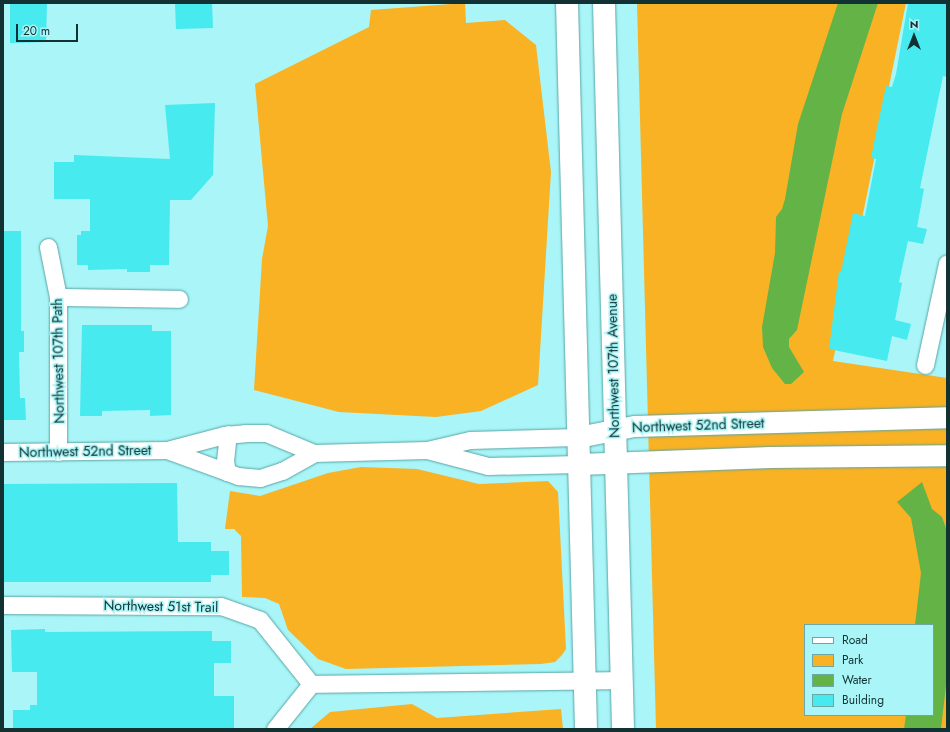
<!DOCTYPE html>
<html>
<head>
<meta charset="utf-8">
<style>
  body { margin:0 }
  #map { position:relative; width:950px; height:732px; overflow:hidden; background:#a9f5f7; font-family:Jost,sans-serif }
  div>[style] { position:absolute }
  .green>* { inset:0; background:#f8b224 }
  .water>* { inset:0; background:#64b347 }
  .building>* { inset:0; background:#47eaef }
  .roads { filter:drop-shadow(0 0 1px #59a4a6) drop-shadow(0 0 1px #59a4a6) }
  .minor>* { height:17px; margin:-8.5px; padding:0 8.5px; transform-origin:8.5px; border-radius:8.5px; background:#fff }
  .tertiary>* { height:21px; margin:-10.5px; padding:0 10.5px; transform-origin:10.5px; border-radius:10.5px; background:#fff }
  .secondary>* { height:22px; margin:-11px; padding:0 11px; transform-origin:11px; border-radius:11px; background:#fff }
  span { translate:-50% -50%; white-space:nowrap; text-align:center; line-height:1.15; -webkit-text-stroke:3px #a9f5f7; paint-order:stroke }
  .street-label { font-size:14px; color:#113132 }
  .frame { position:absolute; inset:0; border:4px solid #113132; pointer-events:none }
  .legend { position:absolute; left:804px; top:624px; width:130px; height:92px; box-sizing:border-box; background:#a9f5f7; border:1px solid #6ca7a8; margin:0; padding:5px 7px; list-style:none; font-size:12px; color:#113132 }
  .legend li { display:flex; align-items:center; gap:8px; height:20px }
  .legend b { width:20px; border:1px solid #6ca7a8 }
  .north { position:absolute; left:894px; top:16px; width:40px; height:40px; -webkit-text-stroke:3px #a9f5f7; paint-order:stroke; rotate:0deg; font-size:11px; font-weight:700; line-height:16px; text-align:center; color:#113132 }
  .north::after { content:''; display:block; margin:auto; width:14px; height:18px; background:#113132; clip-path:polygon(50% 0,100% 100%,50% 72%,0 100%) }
  .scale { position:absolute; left:16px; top:24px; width:62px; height:18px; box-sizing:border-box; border:2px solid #113132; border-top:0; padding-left:5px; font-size:12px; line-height:14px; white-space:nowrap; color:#113132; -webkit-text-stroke:3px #a9f5f7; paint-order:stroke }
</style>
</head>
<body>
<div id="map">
  <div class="green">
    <div style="clip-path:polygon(465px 3px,466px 23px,505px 20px,536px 45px,551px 172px,538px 385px,481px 411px,436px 417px,339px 412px,254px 390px,262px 259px,268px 226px,255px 84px,369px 27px,371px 10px)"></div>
    <div style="clip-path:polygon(evenodd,637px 3px,906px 3px,833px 361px,947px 378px,947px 729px,656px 729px,637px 3px,805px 625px,933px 625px,933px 715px,805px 715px,805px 625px)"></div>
    <div style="clip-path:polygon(361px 467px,417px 469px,479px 484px,548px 481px,558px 492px,566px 649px,562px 655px,555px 662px,541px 664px,346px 669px,318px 659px,288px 630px,279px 604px,265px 598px,242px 597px,241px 536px,234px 529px,225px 529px,230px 491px,260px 496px,328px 473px)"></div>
    <div style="clip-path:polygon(412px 704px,437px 718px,561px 709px,563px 729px,310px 729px,330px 712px)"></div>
  </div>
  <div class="water">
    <div style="clip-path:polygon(838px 3px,878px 3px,842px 114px,797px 330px,789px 339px,789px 347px,804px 372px,791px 384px,785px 384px,772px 368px,763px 347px,762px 327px,775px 253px,776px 217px,782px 209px,785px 199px,798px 124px)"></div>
    <div style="clip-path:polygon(922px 482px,932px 509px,942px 517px,947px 531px,947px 677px,941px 729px,904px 729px,906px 715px,933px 715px,933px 625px,915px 625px,921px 573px,911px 518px,897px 502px)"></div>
  </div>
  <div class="building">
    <div style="clip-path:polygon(10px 3px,47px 3px,46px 42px,10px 43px)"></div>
    <div style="clip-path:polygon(175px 3px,212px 3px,213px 28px,176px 29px)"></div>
    <div style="clip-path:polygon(908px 3px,947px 3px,947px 77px,943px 76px,920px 188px,924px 189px,917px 227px,927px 229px,923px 244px,908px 241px,899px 282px,902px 283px,895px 320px,911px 324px,907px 340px,892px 336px,887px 361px,829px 349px,839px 271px,841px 272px,853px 213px,865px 216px,876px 159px,871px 158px,876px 133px,886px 86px,892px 87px,896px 74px)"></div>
    <div style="clip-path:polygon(215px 103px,213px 175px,191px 200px,170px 200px,169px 265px,150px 265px,150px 272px,127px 272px,127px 269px,88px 270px,88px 265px,77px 265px,77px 235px,81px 235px,81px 231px,90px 231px,90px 199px,54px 199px,54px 162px,74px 162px,74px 155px,170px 159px,165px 105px)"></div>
    <div style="clip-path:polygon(3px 231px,21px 231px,21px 331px,24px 331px,24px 352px,19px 352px,20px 398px,25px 398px,26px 420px,3px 420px)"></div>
    <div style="clip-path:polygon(82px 325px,152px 325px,152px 331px,171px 331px,171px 415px,150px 416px,150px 410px,102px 411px,102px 416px,80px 416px)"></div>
    <div style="clip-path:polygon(177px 483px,178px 542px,211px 542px,211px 551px,229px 551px,229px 575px,211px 575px,211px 582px,3px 582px,3px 484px)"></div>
    <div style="clip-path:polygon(45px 629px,45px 632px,212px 631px,212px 641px,231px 641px,231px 663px,214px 663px,214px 696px,234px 696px,234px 729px,13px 729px,13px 710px,30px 710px,30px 705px,37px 705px,37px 672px,12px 672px,11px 630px)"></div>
  </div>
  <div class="roads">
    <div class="minor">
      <div style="left:48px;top:247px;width:51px;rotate:78.7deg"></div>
      <div style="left:58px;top:297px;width:155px;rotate:90deg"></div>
      <div style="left:58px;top:297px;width:121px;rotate:0.9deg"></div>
      <div style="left:925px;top:365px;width:104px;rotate:-77.8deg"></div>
      <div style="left:167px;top:450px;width:76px;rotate:20.1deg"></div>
      <div style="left:238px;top:476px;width:22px;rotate:5deg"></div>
      <div style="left:260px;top:478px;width:23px;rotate:-18deg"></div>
      <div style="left:282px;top:471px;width:37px;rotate:-29deg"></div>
      <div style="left:427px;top:450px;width:63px;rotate:14.7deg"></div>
      <div style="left:488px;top:466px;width:91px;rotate:-1.3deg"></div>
      <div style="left:3px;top:452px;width:164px;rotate:-0.7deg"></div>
      <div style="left:167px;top:450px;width:59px;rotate:-14.7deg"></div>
      <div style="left:224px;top:435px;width:21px;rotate:-5deg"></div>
      <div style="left:245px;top:433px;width:21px"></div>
      <div style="left:266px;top:433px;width:52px;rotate:22.6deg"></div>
      <div style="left:314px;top:453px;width:113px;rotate:-1.5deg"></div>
      <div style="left:427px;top:450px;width:44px;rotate:-13.1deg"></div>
      <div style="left:470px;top:440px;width:108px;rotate:-1.6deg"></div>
      <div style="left:227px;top:472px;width:11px;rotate:-100deg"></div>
      <div style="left:225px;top:461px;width:27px;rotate:-84deg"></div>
      <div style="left:3px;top:605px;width:218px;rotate:0.3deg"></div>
      <div style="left:221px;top:606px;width:41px;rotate:19.7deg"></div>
      <div style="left:260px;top:620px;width:82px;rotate:51.4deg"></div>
      <div style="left:311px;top:684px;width:310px;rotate:-0.7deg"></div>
      <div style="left:275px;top:729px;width:58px;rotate:-51.3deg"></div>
    </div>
    <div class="tertiary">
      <div style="left:578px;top:437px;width:57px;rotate:-11.1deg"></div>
      <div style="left:634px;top:426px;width:313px;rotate:-1.6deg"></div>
      <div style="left:579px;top:464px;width:191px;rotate:-2.1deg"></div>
      <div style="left:770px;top:457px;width:177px;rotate:-0.6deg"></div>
    </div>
    <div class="secondary">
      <div style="left:567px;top:3px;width:726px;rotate:88.5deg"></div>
      <div style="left:604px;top:3px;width:726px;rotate:88.5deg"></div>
    </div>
  </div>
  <div class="street-label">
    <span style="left:58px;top:361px;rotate:-91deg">Northwest 107th Path</span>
    <span style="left:613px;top:366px;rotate:-91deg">Northwest 107th Avenue</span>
    <span style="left:698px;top:425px;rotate:-2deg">Northwest 52nd Street</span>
    <span style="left:85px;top:451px;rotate:-1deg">Northwest 52nd Street</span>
    <span style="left:161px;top:606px;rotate:1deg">Northwest 51st Trail</span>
  </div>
  <div class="frame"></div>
  <ul class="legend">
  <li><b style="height:5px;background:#fff"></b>Road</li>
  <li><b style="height:11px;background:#f8b224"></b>Park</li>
  <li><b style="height:11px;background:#64b347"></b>Water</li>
  <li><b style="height:11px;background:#47eaef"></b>Building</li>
  </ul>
  <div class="north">N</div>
  <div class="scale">20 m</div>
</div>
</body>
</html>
